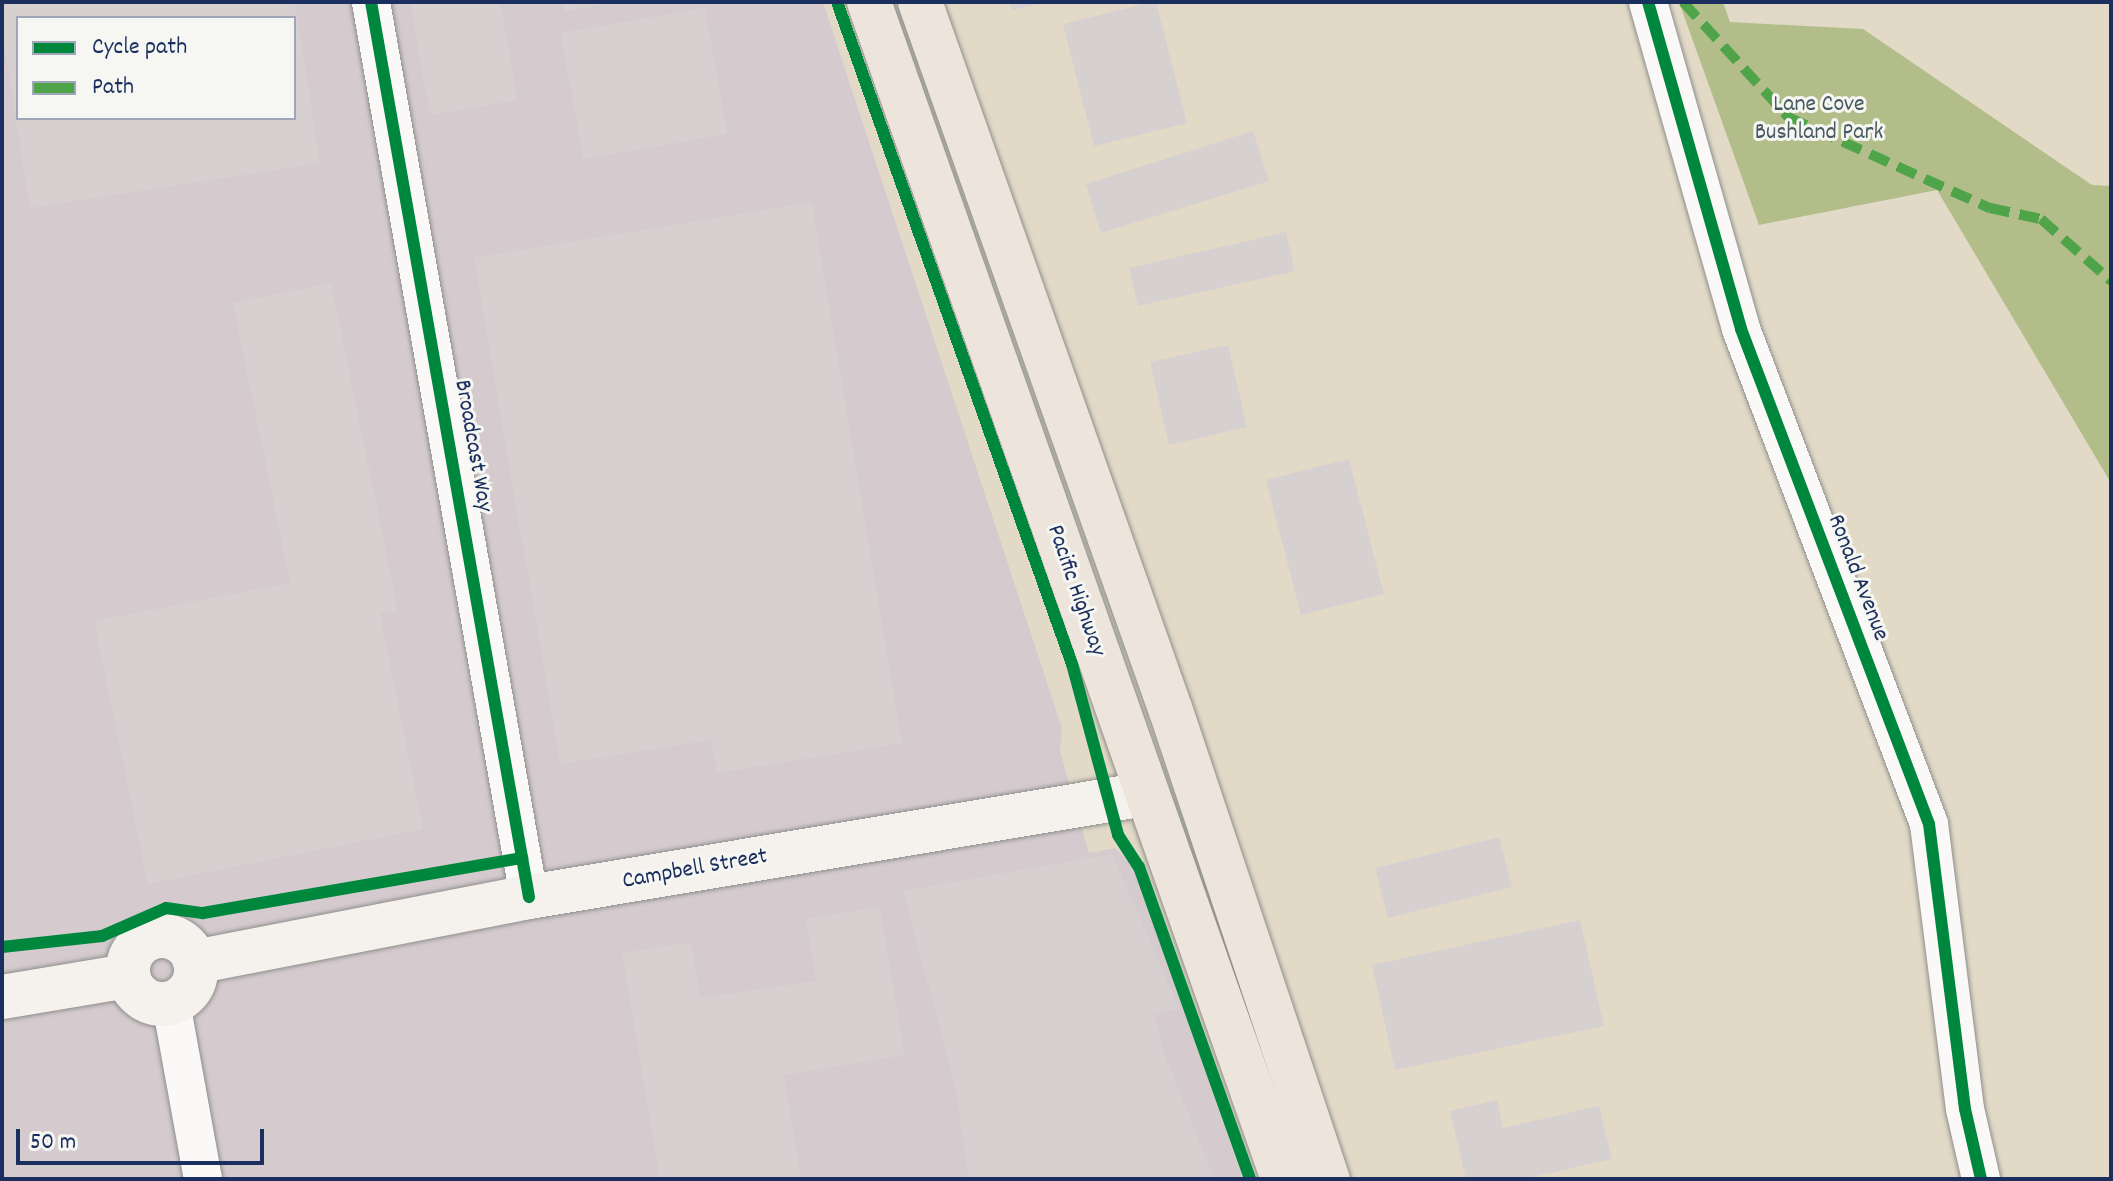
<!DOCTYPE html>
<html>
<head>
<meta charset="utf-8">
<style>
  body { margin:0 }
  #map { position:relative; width:2113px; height:1181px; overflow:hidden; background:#e2dac7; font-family:Dekko,sans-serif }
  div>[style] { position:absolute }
  .industrial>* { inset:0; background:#d5cbcf }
  .forest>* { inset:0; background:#b2bd8a }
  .building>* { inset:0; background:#d6d0d0 }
  .roads { filter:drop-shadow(0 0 2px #8e8e8c) drop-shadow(0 0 2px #8e8e8c) }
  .street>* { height:38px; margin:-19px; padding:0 19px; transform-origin:19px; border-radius:19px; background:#fbf9f7 }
  .secondary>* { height:44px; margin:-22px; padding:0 22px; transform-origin:22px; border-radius:22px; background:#f5f1ec }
  .secondary>.ring { margin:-22px; padding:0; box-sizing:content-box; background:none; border:44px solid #f5f1ec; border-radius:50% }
  .primary>* { height:44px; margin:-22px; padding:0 22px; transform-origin:22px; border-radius:22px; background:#ede4db }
  .quiet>* { height:10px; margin-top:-5px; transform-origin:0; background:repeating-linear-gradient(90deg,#4fa44a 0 20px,transparent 0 30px) }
  .cycleway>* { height:12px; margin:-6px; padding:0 6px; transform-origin:6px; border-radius:6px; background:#00873e }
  span { translate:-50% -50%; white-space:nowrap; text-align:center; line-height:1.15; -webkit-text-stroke:6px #f6f6f2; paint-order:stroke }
  .park-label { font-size:24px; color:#475a60 }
  .street-label { font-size:24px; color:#1b2f5e }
  .frame { position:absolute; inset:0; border:4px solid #1b2f5e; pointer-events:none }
  .legend { position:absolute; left:16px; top:16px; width:280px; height:104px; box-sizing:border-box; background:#f6f6f2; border:2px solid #9ea6b7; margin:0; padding:10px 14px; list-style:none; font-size:24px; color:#1b2f5e }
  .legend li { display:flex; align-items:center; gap:16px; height:40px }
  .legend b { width:40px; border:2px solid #9ea6b7 }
  .scale { position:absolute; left:16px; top:1129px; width:248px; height:36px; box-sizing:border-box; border:4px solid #1b2f5e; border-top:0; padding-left:10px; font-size:24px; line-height:28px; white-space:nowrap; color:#1b2f5e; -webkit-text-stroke:6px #f6f6f2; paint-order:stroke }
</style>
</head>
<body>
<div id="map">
  <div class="industrial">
    <div style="clip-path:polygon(evenodd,2px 2px,823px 2px,1062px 728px,1060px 751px,1089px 853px,1115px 848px,1133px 866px,1243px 1179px,2px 1179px,2px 2px,18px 18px,294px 18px,294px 118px,18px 118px,18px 18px)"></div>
  </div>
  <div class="forest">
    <div style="clip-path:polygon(1679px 2px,1723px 2px,1730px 22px,1863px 29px,2092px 185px,2111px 186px,2111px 483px,1937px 190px,1759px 225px)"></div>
  </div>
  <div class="building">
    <div style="clip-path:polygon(evenodd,2px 2px,295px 2px,320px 163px,30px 208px,2px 32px,2px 2px,18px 18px,294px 18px,294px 118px,18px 118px,18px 18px)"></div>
    <div style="clip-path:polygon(410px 2px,500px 2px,518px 100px,430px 115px)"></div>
    <div style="clip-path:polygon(562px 2px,608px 2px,608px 4px,564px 11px)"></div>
    <div style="clip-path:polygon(1010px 2px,1043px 2px,1043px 3px,1012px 10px)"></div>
    <div style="clip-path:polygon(1151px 2px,1156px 2px,1187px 123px,1094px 146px,1063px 24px)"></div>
    <div style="clip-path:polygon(705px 8px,727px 134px,583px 159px,561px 33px)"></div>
    <div style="clip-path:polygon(1253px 131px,1269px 181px,1101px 233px,1086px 184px)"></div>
    <div style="clip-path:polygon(812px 202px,902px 743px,717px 773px,711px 740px,560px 764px,474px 258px)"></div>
    <div style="clip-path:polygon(1286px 232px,1295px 271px,1138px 306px,1129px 268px)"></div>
    <div style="clip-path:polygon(331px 283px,398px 611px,380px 614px,423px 829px,148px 884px,94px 621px,290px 583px,233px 303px)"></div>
    <div style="clip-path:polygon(1228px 345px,1247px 427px,1169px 445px,1150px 362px)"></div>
    <div style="clip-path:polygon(1349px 459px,1384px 594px,1301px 615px,1266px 480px)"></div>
    <div style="clip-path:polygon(1499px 837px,1512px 887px,1388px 918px,1375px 868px)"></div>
    <div style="clip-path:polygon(1112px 854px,1179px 1008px,1155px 1015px,1163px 1050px,1214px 1179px,969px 1179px,955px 1085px,903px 891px)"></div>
    <div style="clip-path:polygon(880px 907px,905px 1055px,784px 1075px,801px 1179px,660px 1179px,622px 953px,691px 942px,700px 998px,816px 981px,806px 919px)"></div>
    <div style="clip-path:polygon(1580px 920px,1604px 1026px,1395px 1070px,1372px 965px)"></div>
    <div style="clip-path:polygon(1497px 1100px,1503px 1128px,1599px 1106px,1612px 1159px,1524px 1179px,1466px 1179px,1450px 1111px)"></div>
  </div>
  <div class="roads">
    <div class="street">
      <div style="left:371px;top:2px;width:909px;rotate:79.99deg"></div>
      <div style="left:1648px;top:2px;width:340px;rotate:74.1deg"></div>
      <div style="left:1741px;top:329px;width:529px;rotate:69.2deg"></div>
      <div style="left:1929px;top:824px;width:287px;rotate:82.8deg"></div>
      <div style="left:1965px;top:1109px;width:72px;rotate:77.1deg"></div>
      <div style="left:171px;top:1003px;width:179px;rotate:79.7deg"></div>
    </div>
    <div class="secondary">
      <div class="ring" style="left:128px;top:936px;width:24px;height:24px"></div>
      <div style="left:195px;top:962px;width:340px;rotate:-11deg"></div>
      <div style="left:529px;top:897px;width:625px;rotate:-9.49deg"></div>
      <div style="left:2px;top:997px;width:128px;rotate:-9.5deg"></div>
    </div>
    <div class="primary">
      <div style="left:869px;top:2px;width:1248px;rotate:70.62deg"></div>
      <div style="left:920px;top:2px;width:752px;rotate:70.51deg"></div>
      <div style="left:1171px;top:711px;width:494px;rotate:71.5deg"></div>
    </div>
  </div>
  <div class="quiet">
    <div style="left:1683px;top:2px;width:156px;rotate:47.6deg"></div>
    <div style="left:1788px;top:117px;width:222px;rotate:24.3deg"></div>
    <div style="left:1990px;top:208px;width:52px;rotate:12.2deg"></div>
    <div style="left:2041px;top:219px;width:94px;rotate:41.5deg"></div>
  </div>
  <div class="cycleway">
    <div style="left:371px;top:2px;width:909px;rotate:79.99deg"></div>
    <div style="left:837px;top:2px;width:702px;rotate:70.46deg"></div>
    <div style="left:1072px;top:664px;width:177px;rotate:74.9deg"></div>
    <div style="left:1118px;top:835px;width:38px;rotate:57deg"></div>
    <div style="left:1139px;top:867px;width:331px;rotate:70.4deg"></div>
    <div style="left:1648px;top:2px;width:340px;rotate:74.1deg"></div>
    <div style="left:1741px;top:329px;width:529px;rotate:69.2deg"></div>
    <div style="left:1929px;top:824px;width:287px;rotate:82.8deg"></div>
    <div style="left:1965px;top:1109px;width:72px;rotate:77.1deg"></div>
    <div style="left:2px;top:947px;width:101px;rotate:-6.3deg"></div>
    <div style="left:102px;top:936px;width:70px;rotate:-23.6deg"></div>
    <div style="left:166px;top:908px;width:37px;rotate:8deg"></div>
    <div style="left:203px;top:913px;width:324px;rotate:-9.8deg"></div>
  </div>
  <div class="park-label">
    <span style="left:1819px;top:120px">Lane Cove<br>Bushland Park</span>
  </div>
  <div class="street-label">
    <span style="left:472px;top:446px;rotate:80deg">Broadcast Way</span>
    <span style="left:1857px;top:578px;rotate:69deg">Ronald Avenue</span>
    <span style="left:1075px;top:591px;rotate:71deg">Pacific Highway</span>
    <span style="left:695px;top:870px;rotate:-10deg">Campbell Street</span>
  </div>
  <div class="frame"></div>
  <ul class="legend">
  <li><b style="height:10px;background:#00873e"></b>Cycle path</li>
  <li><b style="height:10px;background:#4fa44a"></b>Path</li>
  </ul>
  <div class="scale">50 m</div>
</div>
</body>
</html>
